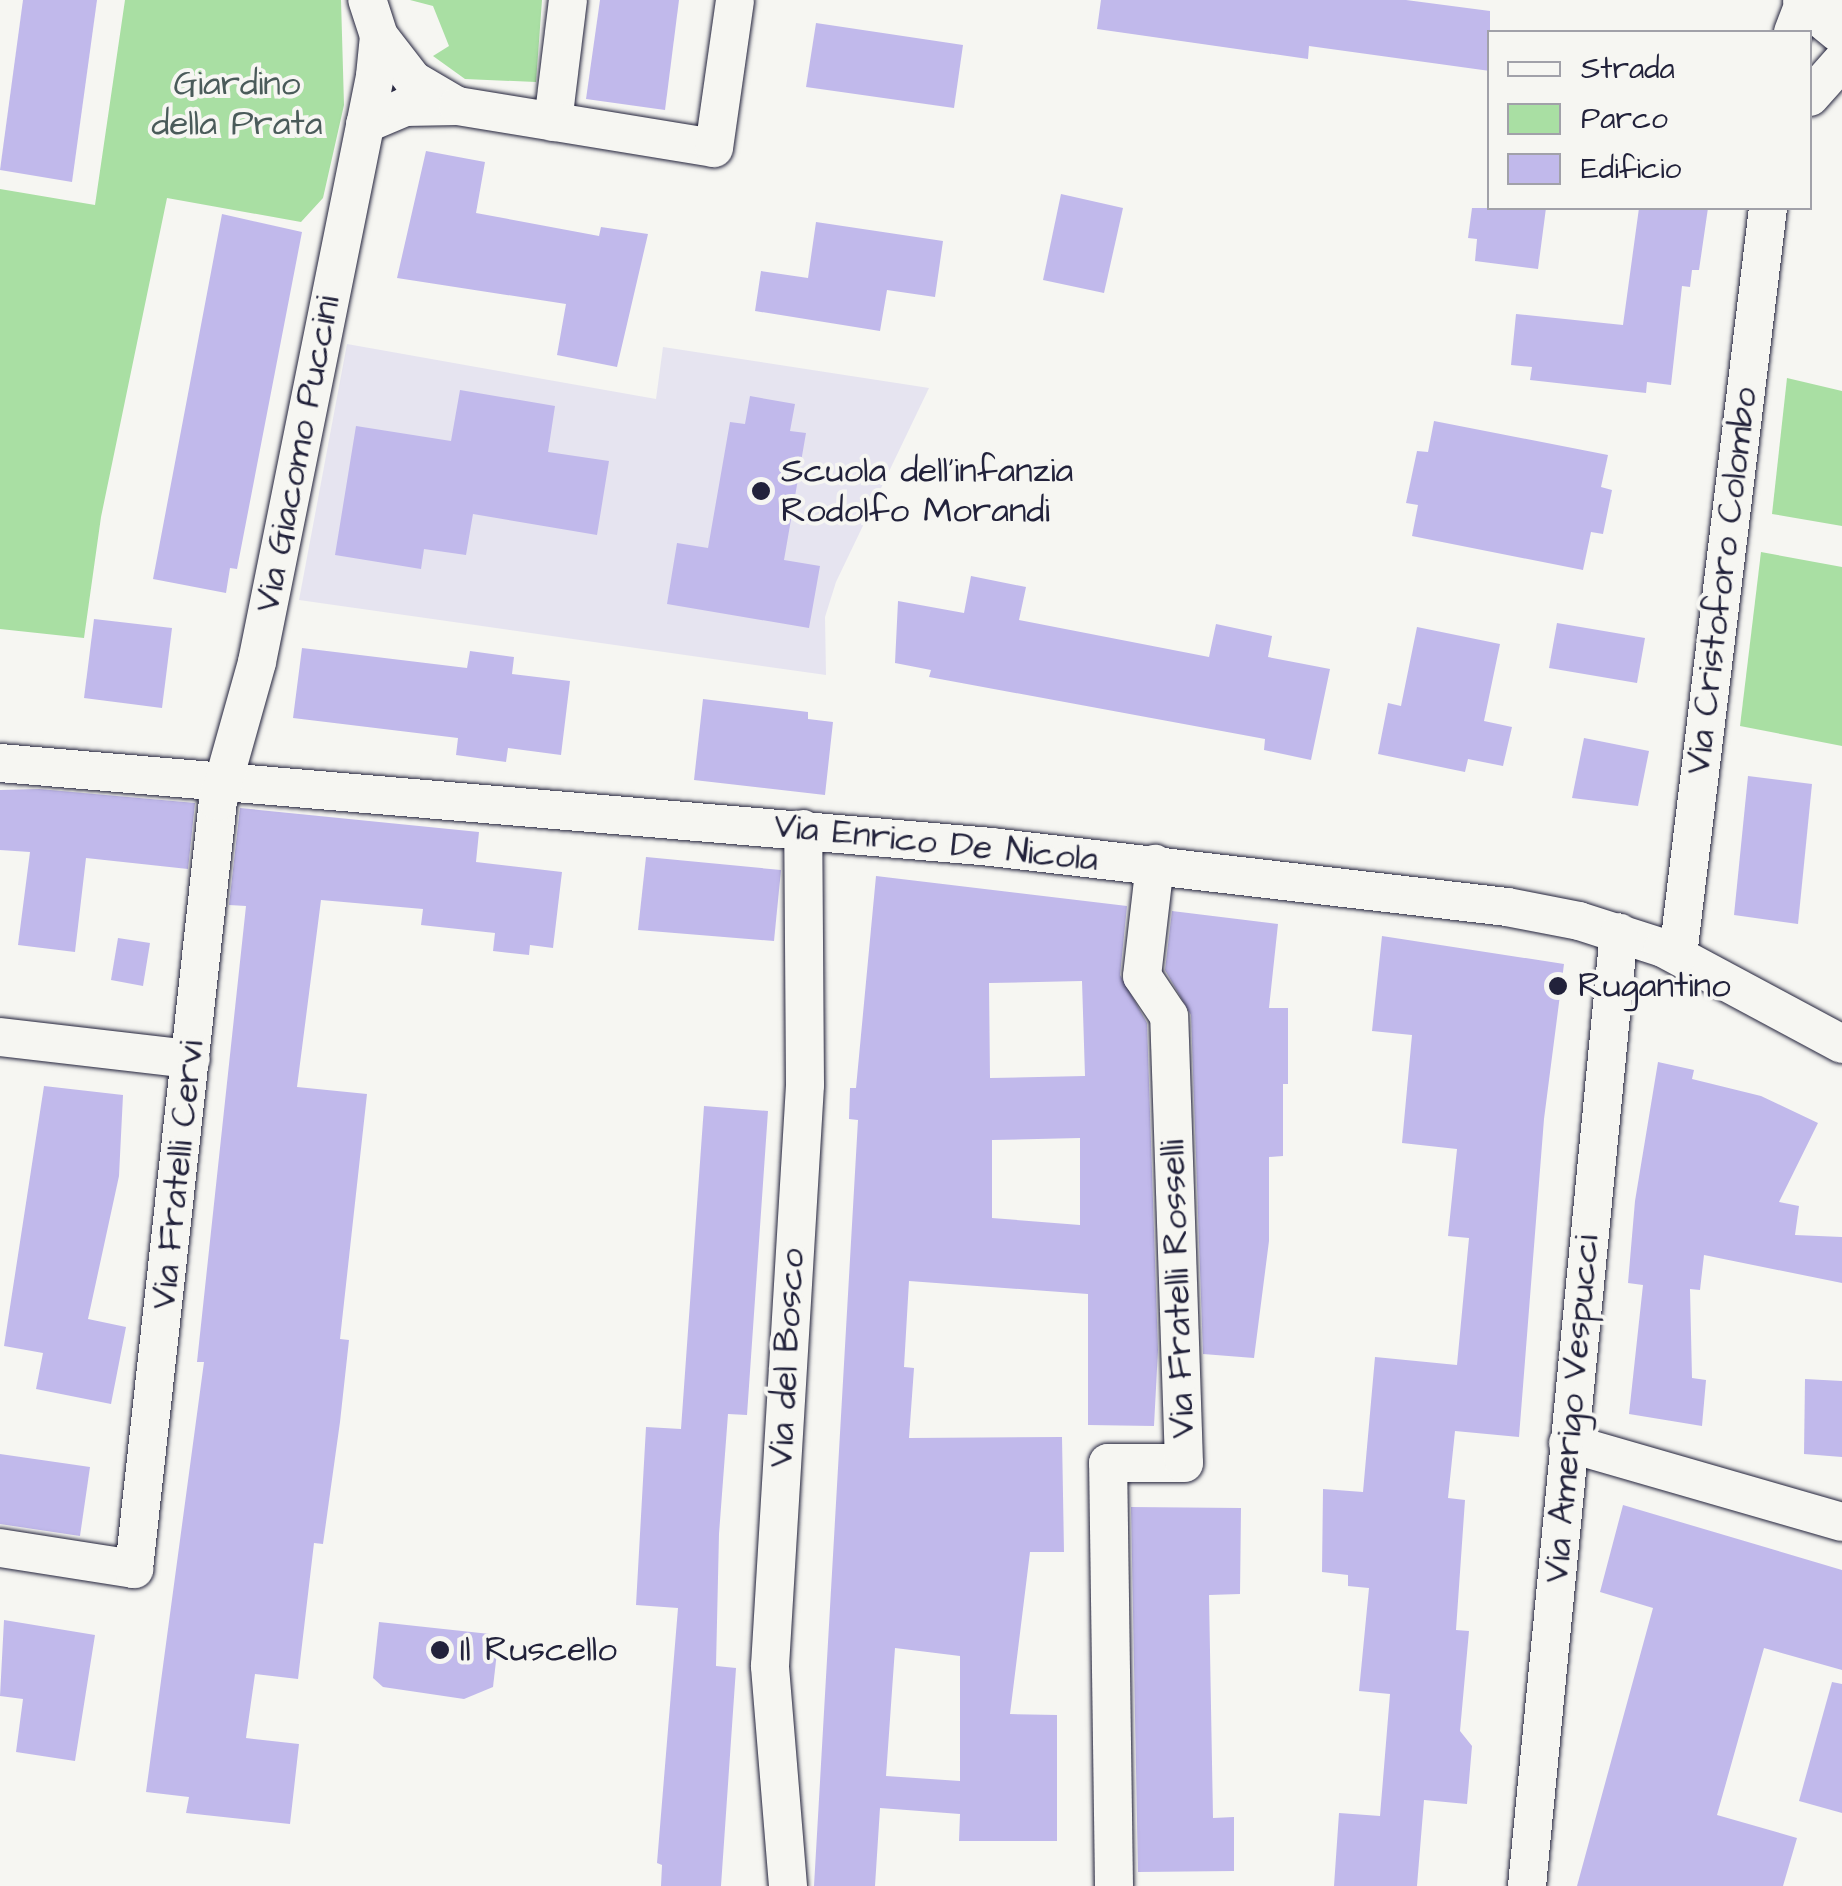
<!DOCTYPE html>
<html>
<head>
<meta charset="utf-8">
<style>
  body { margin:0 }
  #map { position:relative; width:1842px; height:1886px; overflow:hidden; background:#f6f6f2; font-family:"Architects Daughter",sans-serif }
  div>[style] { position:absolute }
  .built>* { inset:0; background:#e6e4f0 }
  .green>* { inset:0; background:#a9dfa3 }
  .building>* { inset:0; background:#c1b9eb }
  .roads { filter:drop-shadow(0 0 2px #22223b) drop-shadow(0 0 2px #22223b) }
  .street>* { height:38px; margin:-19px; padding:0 19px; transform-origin:19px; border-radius:19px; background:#f6f6f2 }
  .secondary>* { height:52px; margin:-26px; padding:0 26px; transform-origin:26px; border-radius:26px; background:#f6f6f2 }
  .dots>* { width:28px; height:28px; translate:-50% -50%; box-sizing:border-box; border:5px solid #f6f6f2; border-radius:50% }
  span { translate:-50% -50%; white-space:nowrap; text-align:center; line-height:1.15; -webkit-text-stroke:8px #f6f6f2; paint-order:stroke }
  .park-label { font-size:35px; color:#4a5b5a }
  .street-label { font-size:35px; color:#22223b }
  .poi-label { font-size:35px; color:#22223b }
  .left { translate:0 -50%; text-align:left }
  .legend { position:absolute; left:1487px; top:30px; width:325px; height:180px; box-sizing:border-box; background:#f6f6f2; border:2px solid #a1a1a9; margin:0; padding:12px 18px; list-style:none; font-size:30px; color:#22223b }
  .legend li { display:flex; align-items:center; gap:20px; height:50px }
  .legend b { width:50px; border:2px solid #a1a1a9 }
</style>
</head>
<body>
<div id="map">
  <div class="built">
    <div style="clip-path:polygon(347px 344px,656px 399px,663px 347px,929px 388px,836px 582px,825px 617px,826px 675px,299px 600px)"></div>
  </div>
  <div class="green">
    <div style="clip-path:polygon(125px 0,341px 0,344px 105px,323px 198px,301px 222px,167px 198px,101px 517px,84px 638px,0 629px,0 189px,95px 205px)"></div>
    <div style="clip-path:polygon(410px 0,542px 0,536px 82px,465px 79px,433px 56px,449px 46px,433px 6px)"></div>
    <div style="clip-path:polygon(1787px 378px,1842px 391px,1842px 526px,1772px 514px)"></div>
    <div style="clip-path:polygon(1761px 552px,1842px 567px,1842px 746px,1740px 726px)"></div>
  </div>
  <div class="building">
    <div style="clip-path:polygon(23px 0,97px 0,72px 182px,0 170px)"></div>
    <div style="clip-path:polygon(600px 0,679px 0,665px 110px,586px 99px)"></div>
    <div style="clip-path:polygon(1101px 0,1406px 0,1490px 11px,1490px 71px,1309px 46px,1308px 59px,1097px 29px)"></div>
    <div style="clip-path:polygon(816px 23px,963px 45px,954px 108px,806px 87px)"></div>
    <div style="clip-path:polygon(426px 151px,485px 162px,476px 213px,599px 236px,601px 227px,648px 234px,617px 367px,557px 355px,566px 304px,397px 278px)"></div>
    <div style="clip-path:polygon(1061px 194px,1123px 208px,1104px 293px,1043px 280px)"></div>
    <div style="clip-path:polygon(1472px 208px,1546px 208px,1538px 269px,1475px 261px,1477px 239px,1468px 238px)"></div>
    <div style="clip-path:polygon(1639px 208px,1708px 208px,1699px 270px,1692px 270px,1690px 287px,1682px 286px,1671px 385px,1647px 382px,1646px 393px,1530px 380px,1532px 367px,1511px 365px,1516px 314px,1623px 325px)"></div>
    <div style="clip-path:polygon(222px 214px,302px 232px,237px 569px,230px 568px,226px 593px,153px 579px)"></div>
    <div style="clip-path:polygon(816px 222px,943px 241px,935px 297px,887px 290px,880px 331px,755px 311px,761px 271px,808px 278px)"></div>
    <div style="clip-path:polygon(460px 390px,555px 406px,548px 452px,609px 461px,597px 535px,473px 514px,466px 555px,424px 549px,421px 569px,335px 555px,356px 426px,451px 441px)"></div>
    <div style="clip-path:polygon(750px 396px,795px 404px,790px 431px,806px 433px,784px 560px,820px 566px,809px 628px,667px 604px,677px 543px,708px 548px,730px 422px,745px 424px)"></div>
    <div style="clip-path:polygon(1434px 421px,1608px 455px,1601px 487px,1612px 490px,1603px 534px,1591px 532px,1583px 570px,1412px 536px,1418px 505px,1406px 503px,1417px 451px,1428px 452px)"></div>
    <div style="clip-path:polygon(971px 576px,1026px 587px,1019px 620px,1209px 657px,1216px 624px,1272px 636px,1268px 657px,1330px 669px,1311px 760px,1264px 750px,1265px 739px,929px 677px,931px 670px,895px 663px,898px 601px,964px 613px)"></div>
    <div style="clip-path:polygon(94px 619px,172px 628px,162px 708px,84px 698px)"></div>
    <div style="clip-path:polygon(1557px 623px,1645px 638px,1637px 683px,1549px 668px)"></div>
    <div style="clip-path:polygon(1417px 627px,1500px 644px,1484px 721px,1512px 727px,1503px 766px,1468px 759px,1465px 772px,1378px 754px,1388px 703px,1401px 706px)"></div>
    <div style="clip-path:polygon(302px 648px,467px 668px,470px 651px,514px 657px,512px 674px,570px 681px,561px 755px,508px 748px,506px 762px,456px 755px,458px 738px,293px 718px)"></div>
    <div style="clip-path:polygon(703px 699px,808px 712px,808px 719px,833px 722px,825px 795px,694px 780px)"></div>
    <div style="clip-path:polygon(1584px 738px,1649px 751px,1638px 806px,1572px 798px)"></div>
    <div style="clip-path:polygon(1748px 776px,1812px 784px,1798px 924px,1734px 915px)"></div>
    <div style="clip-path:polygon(39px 789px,195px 803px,188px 869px,86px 858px,75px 952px,18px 945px,30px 852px,0 850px,0 790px)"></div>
    <div style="clip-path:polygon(240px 808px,479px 832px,476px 862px,562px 872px,553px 948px,530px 945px,529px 955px,493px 951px,495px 933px,421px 925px,423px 909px,321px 900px,297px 1087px,367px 1094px,340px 1339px,349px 1340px,340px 1422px,323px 1544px,314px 1543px,298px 1679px,255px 1674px,246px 1738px,299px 1744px,290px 1824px,186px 1813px,189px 1797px,146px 1792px,204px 1362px,197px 1362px,246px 906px,229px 905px)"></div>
    <div style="clip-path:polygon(646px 857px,781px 870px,774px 941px,638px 930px)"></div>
    <div style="clip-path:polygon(evenodd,876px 876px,1127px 906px,1120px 975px,1147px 1023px,1158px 1350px,1154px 1426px,1088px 1425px,1088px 1294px,909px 1281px,904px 1367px,914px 1368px,909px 1438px,1062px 1437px,1064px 1552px,1030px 1552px,1010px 1714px,1057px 1715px,1057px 1841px,959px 1841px,960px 1814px,880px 1808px,875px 1886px,814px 1886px,858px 1120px,849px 1119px,850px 1088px,856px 1088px,876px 876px,1082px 981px,1085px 1076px,990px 1078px,989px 983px,1082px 981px,876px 876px,1080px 1138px,1080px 1225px,992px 1218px,992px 1140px,1080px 1138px,876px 876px,895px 1648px,960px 1656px,960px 1781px,886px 1776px,895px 1648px)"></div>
    <div style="clip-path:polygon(1172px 911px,1278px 924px,1269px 1008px,1288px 1008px,1288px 1084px,1283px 1084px,1283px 1156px,1269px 1157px,1269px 1241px,1254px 1358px,1203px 1354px,1191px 1015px,1165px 970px)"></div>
    <div style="clip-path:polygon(1382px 936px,1564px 964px,1544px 1119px,1519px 1437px,1455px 1431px,1448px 1498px,1465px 1500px,1456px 1630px,1469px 1631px,1460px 1731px,1472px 1746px,1467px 1804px,1424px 1800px,1417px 1886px,1334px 1886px,1339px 1813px,1380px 1816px,1390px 1694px,1359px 1691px,1369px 1588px,1348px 1586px,1348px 1575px,1322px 1572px,1323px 1489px,1363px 1492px,1375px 1357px,1457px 1365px,1469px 1238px,1448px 1236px,1457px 1149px,1402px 1143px,1412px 1035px,1372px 1031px)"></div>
    <div style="clip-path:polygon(118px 938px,150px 943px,143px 986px,111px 980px)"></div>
    <div style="clip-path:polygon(1658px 1062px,1694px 1070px,1692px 1079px,1761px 1096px,1818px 1123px,1779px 1202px,1799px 1206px,1795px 1235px,1842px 1237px,1842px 1283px,1704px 1255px,1700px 1290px,1690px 1289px,1692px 1378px,1706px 1380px,1702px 1426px,1629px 1414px,1643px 1285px,1628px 1283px,1635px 1201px)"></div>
    <div style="clip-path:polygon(44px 1086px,123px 1095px,119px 1176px,88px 1319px,126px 1327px,111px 1404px,36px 1389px,43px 1353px,4px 1346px)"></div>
    <div style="clip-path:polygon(704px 1106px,768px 1111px,747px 1415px,728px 1414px,719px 1534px,716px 1666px,736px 1668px,721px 1886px,661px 1886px,662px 1865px,657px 1863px,678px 1608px,636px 1605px,646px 1427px,681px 1429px)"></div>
    <div style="clip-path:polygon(1805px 1379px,1842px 1381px,1842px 1457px,1804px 1454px)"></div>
    <div style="clip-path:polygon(0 1454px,90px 1467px,80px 1536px,0 1524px)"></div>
    <div style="clip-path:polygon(1623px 1505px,1842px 1570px,1842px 1670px,1764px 1648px,1717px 1815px,1797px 1838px,1783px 1886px,1577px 1886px,1653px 1608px,1600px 1592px)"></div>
    <div style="clip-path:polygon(1131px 1507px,1241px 1508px,1240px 1594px,1209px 1595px,1213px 1818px,1234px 1817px,1234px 1871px,1138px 1872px)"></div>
    <div style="clip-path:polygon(4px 1620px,95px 1635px,75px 1761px,16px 1752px,23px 1699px,0 1696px)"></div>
    <div style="clip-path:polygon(379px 1622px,499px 1635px,493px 1687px,464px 1699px,383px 1687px,373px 1678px)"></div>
    <div style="clip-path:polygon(1832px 1682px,1842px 1684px,1842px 1813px,1799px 1801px)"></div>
  </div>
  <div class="roads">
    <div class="street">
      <div style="left:1793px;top:32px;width:34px;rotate:-69deg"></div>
      <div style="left:379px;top:36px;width:56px;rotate:52.3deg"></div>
      <div style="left:413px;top:80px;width:51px;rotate:30.6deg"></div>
      <div style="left:1810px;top:97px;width:48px;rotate:-48.4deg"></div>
      <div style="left:553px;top:122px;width:123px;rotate:-83deg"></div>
      <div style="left:365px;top:124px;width:43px;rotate:-23deg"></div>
      <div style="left:405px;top:107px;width:53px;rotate:-1.1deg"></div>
      <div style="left:458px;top:106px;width:259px;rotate:9.3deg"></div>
      <div style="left:714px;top:148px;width:149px;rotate:-81.9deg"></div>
      <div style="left:0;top:763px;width:995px;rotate:4.84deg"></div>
      <div style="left:991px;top:847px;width:519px;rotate:6.63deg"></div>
      <div style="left:1507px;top:907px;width:73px;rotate:11deg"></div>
      <div style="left:1579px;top:921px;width:88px;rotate:17.8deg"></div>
      <div style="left:1663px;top:948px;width:203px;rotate:28.2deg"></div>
      <div style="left:1678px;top:955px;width:752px;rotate:-83.13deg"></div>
      <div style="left:0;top:1037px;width:192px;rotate:6.6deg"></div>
      <div style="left:1568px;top:1443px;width:285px;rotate:16.1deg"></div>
      <div style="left:0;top:1548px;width:136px;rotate:8.9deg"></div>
      <div style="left:134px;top:1569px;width:773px;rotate:-83.76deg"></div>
      <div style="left:218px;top:801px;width:144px;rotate:-74.3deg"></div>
      <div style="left:257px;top:662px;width:598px;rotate:-78.61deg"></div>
      <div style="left:375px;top:76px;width:40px;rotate:-84.3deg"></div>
      <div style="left:379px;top:36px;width:38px;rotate:-108deg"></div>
      <div style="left:788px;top:1886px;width:221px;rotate:-94.7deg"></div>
      <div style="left:770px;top:1666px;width:582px;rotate:-86.55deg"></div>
      <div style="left:805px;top:1085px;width:256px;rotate:-90.4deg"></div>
      <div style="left:1114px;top:1886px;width:423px;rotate:-90.8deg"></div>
      <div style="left:1108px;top:1463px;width:76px"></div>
      <div style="left:1184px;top:1463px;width:447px;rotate:-91.9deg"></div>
      <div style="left:1169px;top:1016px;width:48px;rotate:-124deg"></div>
      <div style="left:1142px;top:976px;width:113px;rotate:-83.4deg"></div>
      <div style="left:1527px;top:1886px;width:958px;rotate:-84.49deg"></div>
    </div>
    <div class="secondary">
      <div style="left:1809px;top:0;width:43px;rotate:39.3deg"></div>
    </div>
  </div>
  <div class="dots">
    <div style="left:761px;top:491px;background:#22223b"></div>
    <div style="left:1558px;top:986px;background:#22223b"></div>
    <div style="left:440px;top:1650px;background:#22223b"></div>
  </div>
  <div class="park-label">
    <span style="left:237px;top:104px">Giardino<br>della Prata</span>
  </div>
  <div class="street-label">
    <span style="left:298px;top:454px;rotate:-79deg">Via Giacomo Puccini</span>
    <span style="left:1722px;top:581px;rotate:-83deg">Via Cristoforo Colombo</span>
    <span style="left:936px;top:843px;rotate:6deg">Via Enrico De Nicola</span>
    <span style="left:178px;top:1175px;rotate:-84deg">Via Fratelli Cervi</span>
    <span style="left:1178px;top:1289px;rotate:-92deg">Via Fratelli Rosselli</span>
    <span style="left:787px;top:1358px;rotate:-87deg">Via del Bosco</span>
    <span style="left:1572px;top:1409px;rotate:-85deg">Via Amerigo Vespucci</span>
  </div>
  <div class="poi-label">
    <span class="left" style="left:781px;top:491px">Scuola dell'infanzia<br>Rodolfo Morandi</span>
    <span class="left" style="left:1578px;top:986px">Rugantino</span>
    <span class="left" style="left:460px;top:1650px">Il Ruscello</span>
  </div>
  <ul class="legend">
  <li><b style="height:12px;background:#f6f6f2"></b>Strada</li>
  <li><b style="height:28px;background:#a9dfa3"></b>Parco</li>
  <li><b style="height:28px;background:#c1b9eb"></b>Edificio</li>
  </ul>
</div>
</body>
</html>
